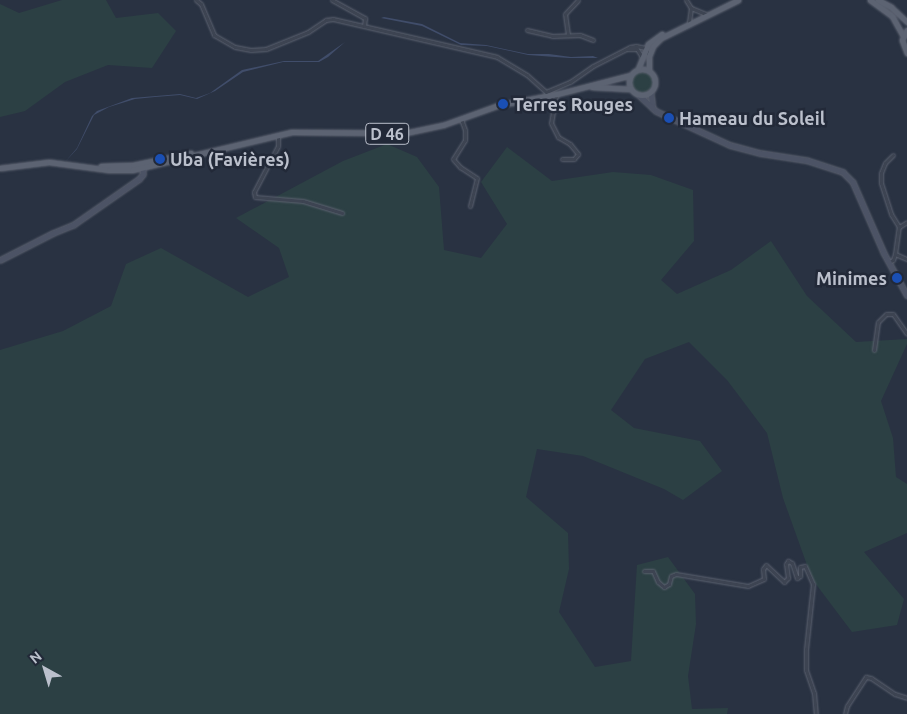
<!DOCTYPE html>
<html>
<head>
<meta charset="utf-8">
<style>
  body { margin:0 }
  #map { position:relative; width:907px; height:714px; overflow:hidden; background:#293242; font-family:Ubuntu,sans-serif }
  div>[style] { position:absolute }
  .green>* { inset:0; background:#2c4044 }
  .round { border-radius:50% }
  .water>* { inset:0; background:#404d6a }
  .roads { filter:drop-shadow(0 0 1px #5c6270) drop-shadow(0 0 1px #5c6270) }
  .street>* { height:3px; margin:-1.5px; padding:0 1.5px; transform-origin:1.5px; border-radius:1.5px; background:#3d4452 }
  .secondary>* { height:4.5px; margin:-2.25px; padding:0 2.25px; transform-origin:2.25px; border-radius:2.25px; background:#4c5365 }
  .primary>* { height:5px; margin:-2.5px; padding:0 2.5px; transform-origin:2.5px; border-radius:2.5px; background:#5c6372 }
  .primary>.ring { margin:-2.5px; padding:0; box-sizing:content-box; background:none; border:5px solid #5c6372; border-radius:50% }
  .dots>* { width:14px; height:14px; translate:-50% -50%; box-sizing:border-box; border:2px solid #222938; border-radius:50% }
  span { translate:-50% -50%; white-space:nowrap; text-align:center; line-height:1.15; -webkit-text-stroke:5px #222938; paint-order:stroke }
  .shield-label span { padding:1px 4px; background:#222938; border:1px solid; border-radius:4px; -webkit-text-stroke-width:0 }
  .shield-label { font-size:16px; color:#bbc0cc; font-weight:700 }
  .poi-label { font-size:18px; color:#bbc0cc; font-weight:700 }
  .left { translate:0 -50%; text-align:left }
  .right { translate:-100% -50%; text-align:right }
  .north { position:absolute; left:20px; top:644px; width:50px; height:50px; -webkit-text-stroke:4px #222938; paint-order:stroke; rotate:321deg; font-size:14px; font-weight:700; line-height:20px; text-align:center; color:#bbc0cc }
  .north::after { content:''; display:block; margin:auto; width:18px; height:22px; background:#bbc0cc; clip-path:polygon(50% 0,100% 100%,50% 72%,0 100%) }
</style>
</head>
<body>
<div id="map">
  <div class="green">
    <div style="clip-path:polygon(62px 0,106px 0,116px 18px,158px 13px,176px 31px,152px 68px,108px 65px,65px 82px,25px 111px,0 117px,0 4px,19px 13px)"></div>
    <div class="round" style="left:631px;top:71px;width:22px;height:22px"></div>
    <div style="clip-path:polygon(387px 144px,417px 157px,439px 187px,444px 250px,481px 258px,507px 224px,481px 182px,507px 147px,552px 181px,613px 172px,651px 175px,693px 190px,694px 241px,661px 280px,677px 294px,731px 270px,771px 241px,807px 296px,856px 342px,907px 339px,907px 344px,881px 401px,893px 438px,896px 477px,907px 484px,907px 533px,864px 552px,904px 599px,897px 625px,852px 632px,812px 579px,783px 498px,767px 433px,727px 380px,689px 342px,645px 359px,611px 410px,634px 428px,700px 441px,722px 471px,683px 500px,664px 489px,583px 456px,537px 449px,526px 497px,568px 533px,569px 569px,559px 612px,595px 667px,631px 661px,637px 565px,668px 557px,695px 594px,696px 624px,688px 676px,692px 709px,728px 708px,727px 714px,0 714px,0 350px,63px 331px,111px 306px,126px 264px,161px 248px,248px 297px,289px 277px,279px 248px,236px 218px,343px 161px)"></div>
  </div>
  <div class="water">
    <div style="clip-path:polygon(384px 17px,422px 24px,460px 43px,486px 45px,528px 54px,549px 54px,571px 57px,593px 56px,598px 58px,569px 58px,528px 55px,487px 46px,461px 45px,422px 26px,381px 18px)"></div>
    <div style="clip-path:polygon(345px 42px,328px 57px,319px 62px,283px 62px,243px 72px,215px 91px,197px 99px,180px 95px,155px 97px,135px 99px,109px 107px,94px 115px,77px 149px,65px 162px,77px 148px,92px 116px,97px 111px,132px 98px,180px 94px,196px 98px,210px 93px,242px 70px,284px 61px,318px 61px)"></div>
  </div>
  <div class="roads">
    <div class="street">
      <div style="left:196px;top:0;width:6px;rotate:39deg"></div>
      <div style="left:201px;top:4px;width:34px;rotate:67deg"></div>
      <div style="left:214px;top:35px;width:24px;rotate:30deg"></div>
      <div style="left:235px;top:47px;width:16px;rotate:11deg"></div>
      <div style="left:251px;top:50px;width:15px;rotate:-4deg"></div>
      <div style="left:266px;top:49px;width:45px;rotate:-22deg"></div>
      <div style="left:308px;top:32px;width:22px;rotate:-34deg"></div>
      <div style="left:326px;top:20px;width:7px;rotate:-8deg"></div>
      <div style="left:333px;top:19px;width:168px;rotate:13deg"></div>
      <div style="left:497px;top:57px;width:35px;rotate:31deg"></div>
      <div style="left:527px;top:75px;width:25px;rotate:42deg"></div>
      <div style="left:546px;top:92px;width:26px;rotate:-23deg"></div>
      <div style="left:570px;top:82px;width:28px;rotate:-35deg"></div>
      <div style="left:593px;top:66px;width:42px;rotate:-27.2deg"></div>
      <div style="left:630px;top:47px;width:6px;rotate:-9deg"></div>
      <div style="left:636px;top:46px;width:10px;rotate:11deg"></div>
      <div style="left:646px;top:48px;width:9px;rotate:69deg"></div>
      <div style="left:332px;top:0;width:38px;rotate:29deg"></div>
      <div style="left:365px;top:18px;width:8px;rotate:97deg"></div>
      <div style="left:686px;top:0;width:9px;rotate:58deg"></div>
      <div style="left:691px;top:8px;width:16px;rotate:22deg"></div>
      <div style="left:689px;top:22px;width:14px;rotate:-82deg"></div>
      <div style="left:527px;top:30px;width:26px;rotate:13deg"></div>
      <div style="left:552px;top:36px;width:28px;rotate:-2deg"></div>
      <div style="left:580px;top:35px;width:14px;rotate:21deg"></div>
      <div style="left:568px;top:35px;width:21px;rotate:-98deg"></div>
      <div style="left:565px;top:14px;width:19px;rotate:-47deg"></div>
      <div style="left:628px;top:49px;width:9px"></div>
      <div style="left:637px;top:49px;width:9px;rotate:58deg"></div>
      <div style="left:556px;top:95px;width:28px;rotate:100deg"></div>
      <div style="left:551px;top:123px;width:16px;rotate:63deg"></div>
      <div style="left:558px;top:137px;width:14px;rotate:30deg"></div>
      <div style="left:570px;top:144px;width:13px;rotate:51deg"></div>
      <div style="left:578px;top:154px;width:6px;rotate:129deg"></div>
      <div style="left:574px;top:159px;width:12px;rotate:180deg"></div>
      <div style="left:461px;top:119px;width:12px;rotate:70deg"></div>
      <div style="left:465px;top:130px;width:10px;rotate:90deg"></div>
      <div style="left:465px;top:140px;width:22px;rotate:122deg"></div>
      <div style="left:453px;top:159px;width:11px;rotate:49deg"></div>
      <div style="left:460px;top:167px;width:20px;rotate:33deg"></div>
      <div style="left:477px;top:178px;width:29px;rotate:104deg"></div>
      <div style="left:278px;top:135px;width:11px;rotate:90deg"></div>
      <div style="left:278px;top:146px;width:52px;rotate:117.6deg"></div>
      <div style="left:254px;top:192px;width:5px;rotate:79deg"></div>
      <div style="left:255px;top:197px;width:48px;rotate:4.8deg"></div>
      <div style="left:303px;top:201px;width:41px;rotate:17.1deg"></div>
      <div style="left:893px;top:155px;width:11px;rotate:135deg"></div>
      <div style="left:885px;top:163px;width:11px;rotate:112deg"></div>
      <div style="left:881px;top:173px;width:10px;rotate:90deg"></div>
      <div style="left:881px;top:183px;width:33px;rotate:72deg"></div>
      <div style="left:891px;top:214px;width:15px;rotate:58deg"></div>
      <div style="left:895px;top:254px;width:13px;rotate:23deg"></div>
      <div style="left:889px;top:262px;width:4px;rotate:-27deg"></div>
      <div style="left:893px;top:260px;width:6px;rotate:-72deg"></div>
      <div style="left:895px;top:254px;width:27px;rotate:-82deg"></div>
      <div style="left:899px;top:227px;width:9px;rotate:-32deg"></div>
      <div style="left:874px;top:350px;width:28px;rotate:-82deg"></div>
      <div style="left:878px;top:322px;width:11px;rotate:-45deg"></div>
      <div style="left:886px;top:314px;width:7px"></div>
      <div style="left:893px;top:314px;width:24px;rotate:55deg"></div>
      <div style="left:644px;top:571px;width:9px"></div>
      <div style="left:653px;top:571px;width:12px;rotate:66deg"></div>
      <div style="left:658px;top:582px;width:8px;rotate:40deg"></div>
      <div style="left:664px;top:587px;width:6px;rotate:-31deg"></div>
      <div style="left:669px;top:584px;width:8px;rotate:-76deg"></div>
      <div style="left:671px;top:576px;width:5px;rotate:-22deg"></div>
      <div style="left:676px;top:574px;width:73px;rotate:9.5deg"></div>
      <div style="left:748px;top:586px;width:17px;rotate:-24deg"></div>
      <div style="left:764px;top:579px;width:10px;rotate:-96deg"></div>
      <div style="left:763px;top:569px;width:5px;rotate:-53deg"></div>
      <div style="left:766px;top:565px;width:25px;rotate:43deg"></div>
      <div style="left:784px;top:582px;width:6px;rotate:-45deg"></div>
      <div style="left:788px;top:578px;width:14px;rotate:-98deg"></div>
      <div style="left:786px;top:564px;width:4px;rotate:-56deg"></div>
      <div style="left:788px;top:561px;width:4px;rotate:27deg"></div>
      <div style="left:792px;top:563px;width:16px;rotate:72deg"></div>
      <div style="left:797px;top:578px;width:4px;rotate:-34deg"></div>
      <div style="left:800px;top:576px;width:9px;rotate:-90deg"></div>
      <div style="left:800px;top:567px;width:5px;rotate:-11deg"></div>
      <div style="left:805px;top:566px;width:20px;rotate:66deg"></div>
      <div style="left:813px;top:584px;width:65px;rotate:96.1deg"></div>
      <div style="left:806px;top:649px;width:21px;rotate:90deg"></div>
      <div style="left:806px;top:670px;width:24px;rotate:71deg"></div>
      <div style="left:814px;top:693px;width:21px;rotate:85deg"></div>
      <div style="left:845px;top:714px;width:8px;rotate:-76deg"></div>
      <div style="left:847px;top:706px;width:35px;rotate:-57deg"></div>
      <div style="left:866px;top:677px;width:5px;rotate:11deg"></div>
      <div style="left:871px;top:678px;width:29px;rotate:34deg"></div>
      <div style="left:895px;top:694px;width:13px;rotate:18deg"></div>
    </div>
    <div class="secondary">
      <div style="left:651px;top:92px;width:16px;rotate:83deg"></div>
      <div style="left:639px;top:95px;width:23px;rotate:43deg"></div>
      <div style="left:656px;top:111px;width:81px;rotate:24.7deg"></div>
      <div style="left:730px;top:145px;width:31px;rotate:15deg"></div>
      <div style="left:760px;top:153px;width:47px;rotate:8.7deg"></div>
      <div style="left:806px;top:160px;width:39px;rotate:18deg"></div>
      <div style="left:843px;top:172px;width:14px;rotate:45deg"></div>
      <div style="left:853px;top:182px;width:77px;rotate:66.4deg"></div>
      <div style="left:884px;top:253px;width:48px;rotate:61.3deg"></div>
      <div style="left:0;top:260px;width:59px;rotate:-27deg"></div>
      <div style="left:53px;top:233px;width:22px;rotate:-22deg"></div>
      <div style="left:73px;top:225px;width:80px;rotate:-34.9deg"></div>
      <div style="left:139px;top:179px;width:6px;rotate:-51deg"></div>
      <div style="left:143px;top:174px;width:8px;rotate:-97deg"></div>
    </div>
    <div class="primary">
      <div style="left:870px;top:0;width:27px;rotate:36deg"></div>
      <div style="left:892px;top:16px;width:23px;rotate:61deg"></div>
      <div style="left:878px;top:0;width:15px;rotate:28deg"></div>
      <div style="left:891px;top:7px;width:22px;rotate:43deg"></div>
      <div style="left:907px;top:30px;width:11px;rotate:117deg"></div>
      <div style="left:902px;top:40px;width:14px;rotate:69deg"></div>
      <div class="ring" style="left:629px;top:69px;width:21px;height:21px"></div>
      <div style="left:638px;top:69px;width:27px;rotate:-68deg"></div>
      <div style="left:648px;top:44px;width:17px;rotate:-36deg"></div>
      <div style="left:649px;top:70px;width:14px;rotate:-90deg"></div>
      <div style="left:649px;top:56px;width:11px;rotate:-68deg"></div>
      <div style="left:653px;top:46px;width:11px;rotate:-45deg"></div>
      <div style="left:661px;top:38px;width:86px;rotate:-26.3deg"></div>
      <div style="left:592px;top:87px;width:39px;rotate:3deg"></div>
      <div style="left:101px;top:166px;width:32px;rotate:-2deg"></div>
      <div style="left:133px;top:165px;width:59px;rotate:-11.7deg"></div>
      <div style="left:0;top:168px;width:49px;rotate:-7deg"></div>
      <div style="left:49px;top:162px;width:61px;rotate:7.6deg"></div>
      <div style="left:109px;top:170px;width:23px"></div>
      <div style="left:132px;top:170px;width:164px;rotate:-13.4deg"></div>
      <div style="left:292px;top:132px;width:113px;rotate:0.5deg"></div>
      <div style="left:405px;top:133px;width:39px;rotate:-12deg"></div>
      <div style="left:443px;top:125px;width:59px;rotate:-19.7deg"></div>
      <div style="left:499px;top:105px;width:59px;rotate:-10.7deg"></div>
      <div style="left:557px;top:94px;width:76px;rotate:-14.4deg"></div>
    </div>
  </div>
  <div class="dots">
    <div style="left:503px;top:104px;background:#1a4fb4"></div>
    <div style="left:669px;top:118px;background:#1a4fb4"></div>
    <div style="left:160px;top:159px;background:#1a4fb4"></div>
    <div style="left:897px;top:278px;background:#1a4fb4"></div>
  </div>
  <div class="shield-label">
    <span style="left:387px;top:134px">D 46</span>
  </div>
  <div class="poi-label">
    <span class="left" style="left:513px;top:104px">Terres Rouges</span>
    <span class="left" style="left:679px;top:118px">Hameau du Soleil</span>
    <span class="left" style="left:170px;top:159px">Uba (Favières)</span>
    <span class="right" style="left:887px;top:278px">Minimes</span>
  </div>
  <div class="north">N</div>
</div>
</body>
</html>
